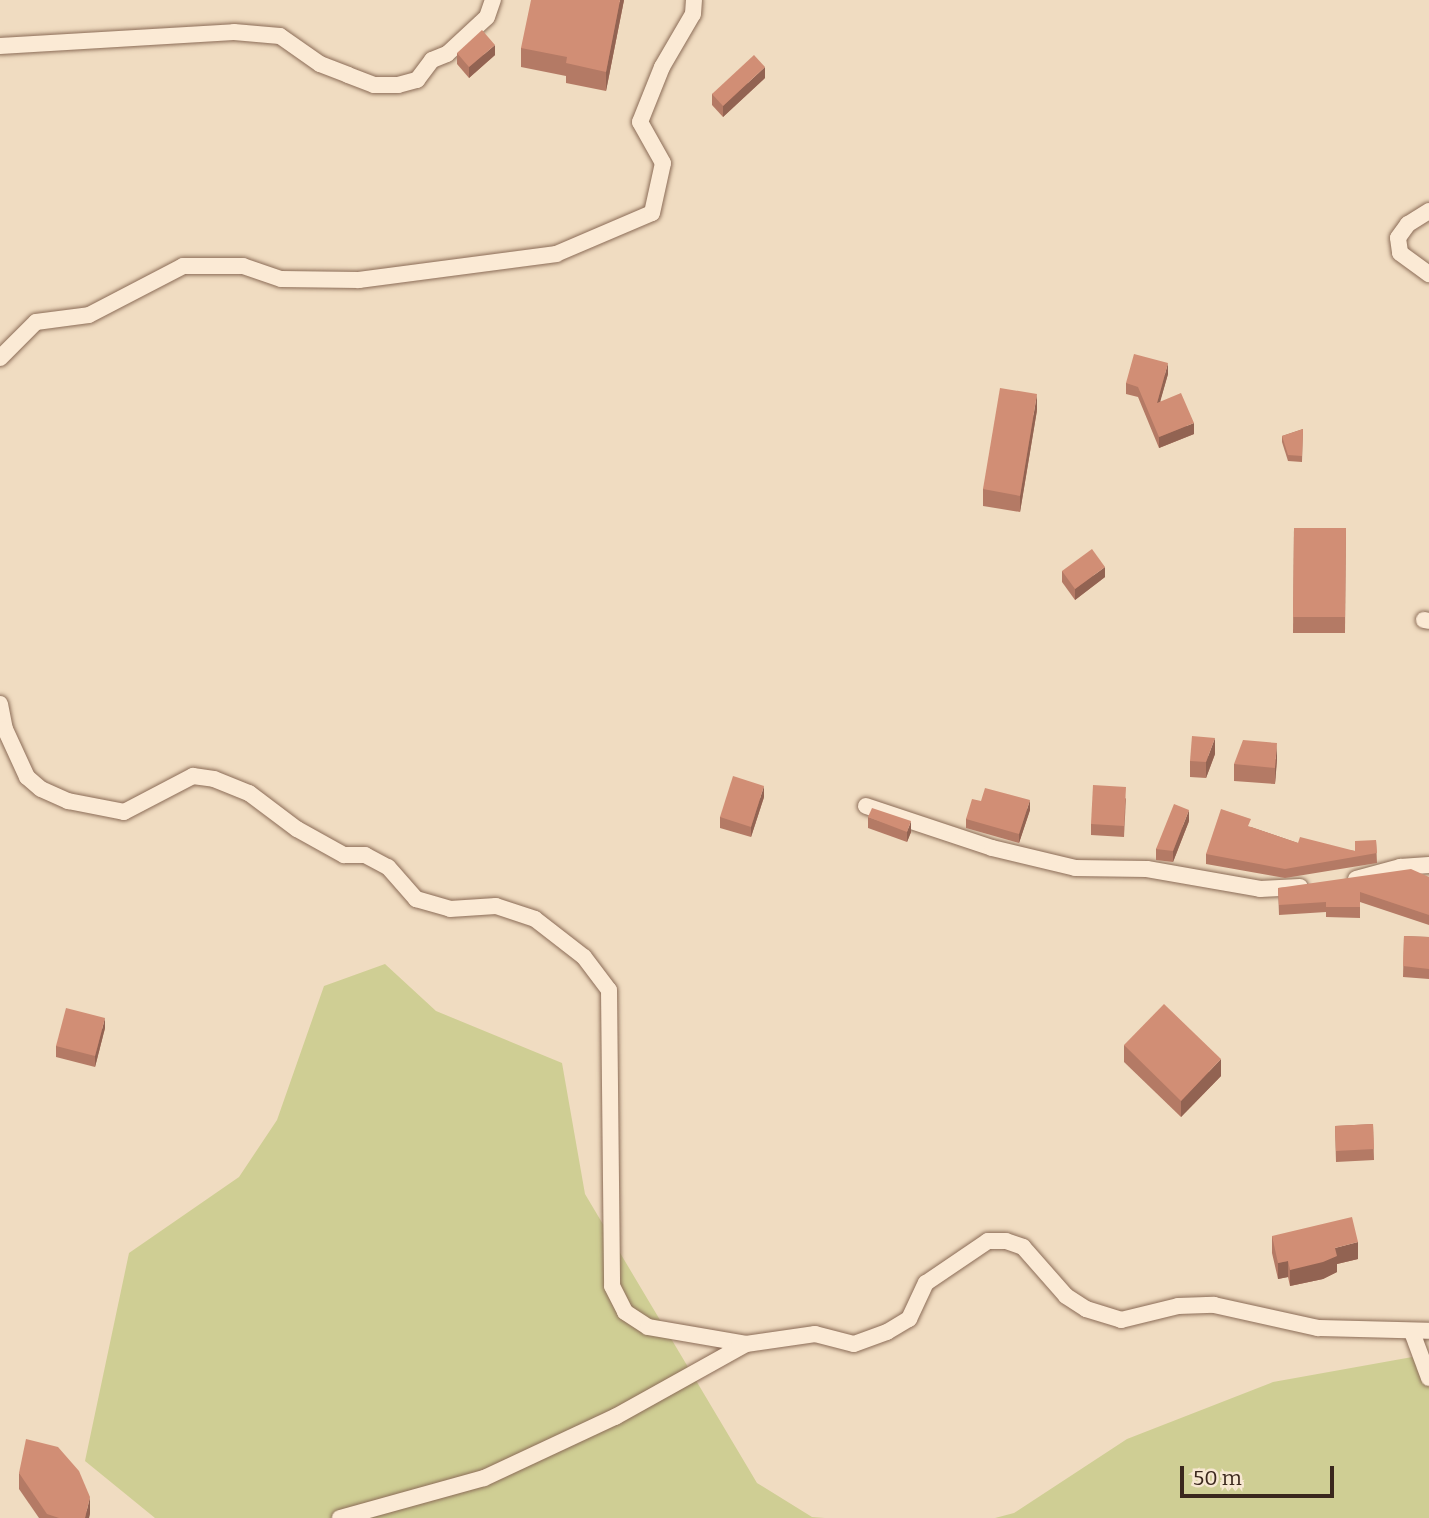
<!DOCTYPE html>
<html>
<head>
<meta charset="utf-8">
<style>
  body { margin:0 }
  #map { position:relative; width:1429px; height:1518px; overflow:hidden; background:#f0dcc1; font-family:Bitter,serif }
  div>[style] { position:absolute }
  .green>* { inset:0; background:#cfce94 }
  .roads { filter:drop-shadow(0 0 2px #8b6c57) drop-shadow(0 0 2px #8b6c57) }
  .street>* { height:16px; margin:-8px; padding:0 8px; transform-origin:8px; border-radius:8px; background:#fbead5 }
  .wall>* { inset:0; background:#b47a65 }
  .shaded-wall>* { inset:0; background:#926352 }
  .building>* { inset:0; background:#d18e75 }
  span { translate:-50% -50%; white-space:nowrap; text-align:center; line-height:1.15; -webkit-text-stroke:7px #f7e7d1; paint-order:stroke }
  .scale { position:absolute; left:1180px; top:1466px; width:154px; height:32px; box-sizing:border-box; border:4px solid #3a271d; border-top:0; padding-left:9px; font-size:21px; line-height:24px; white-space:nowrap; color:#3a271d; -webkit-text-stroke:5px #f7e7d1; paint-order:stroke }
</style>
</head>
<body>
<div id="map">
  <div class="green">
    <div style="clip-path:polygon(385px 964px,436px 1011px,562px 1063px,585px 1194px,757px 1483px,812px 1517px,825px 1518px,155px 1518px,85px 1461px,129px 1253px,239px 1177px,277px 1120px,324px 986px)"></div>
    <div style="clip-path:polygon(1429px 1354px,1429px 1518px,995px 1518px,1014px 1513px,1127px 1439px,1273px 1382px)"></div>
  </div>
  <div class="roads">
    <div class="street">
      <div style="left:0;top:46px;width:234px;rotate:-3.4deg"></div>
      <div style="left:234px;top:32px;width:46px;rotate:5deg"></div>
      <div style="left:280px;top:36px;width:49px;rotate:35deg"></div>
      <div style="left:320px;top:64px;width:30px;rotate:21deg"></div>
      <div style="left:348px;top:75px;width:28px;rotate:21deg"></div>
      <div style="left:374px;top:85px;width:24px"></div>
      <div style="left:398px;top:85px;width:20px;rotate:-15deg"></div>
      <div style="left:417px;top:80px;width:25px;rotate:-53deg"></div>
      <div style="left:432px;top:60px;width:16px;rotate:-22deg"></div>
      <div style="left:447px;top:54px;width:54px;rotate:-42.8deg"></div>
      <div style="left:487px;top:17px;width:18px;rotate:-71deg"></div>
      <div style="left:1429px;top:211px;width:25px;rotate:148deg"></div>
      <div style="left:1408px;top:224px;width:17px;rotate:126deg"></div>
      <div style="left:1398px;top:238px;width:15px;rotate:82deg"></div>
      <div style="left:1400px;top:253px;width:36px;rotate:36deg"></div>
      <div style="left:0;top:358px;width:51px;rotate:-45deg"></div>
      <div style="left:36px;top:322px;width:53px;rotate:-7.5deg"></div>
      <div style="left:89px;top:315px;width:106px;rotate:-27.5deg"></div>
      <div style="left:183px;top:266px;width:60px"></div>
      <div style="left:243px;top:266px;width:40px;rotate:18.9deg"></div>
      <div style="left:281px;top:279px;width:78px;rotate:0.7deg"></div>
      <div style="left:359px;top:280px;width:199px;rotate:-7.5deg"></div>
      <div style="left:556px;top:254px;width:104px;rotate:-23.1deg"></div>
      <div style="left:652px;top:213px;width:51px;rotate:-77.6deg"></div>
      <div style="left:663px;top:163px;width:47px;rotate:-119.3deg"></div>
      <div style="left:640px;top:122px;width:59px;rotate:-68.2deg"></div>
      <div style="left:662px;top:67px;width:61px;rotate:-59.7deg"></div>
      <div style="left:693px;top:14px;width:14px;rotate:-86deg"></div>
      <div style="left:1424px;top:620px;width:5px;rotate:11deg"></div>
      <div style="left:0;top:704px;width:25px;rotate:79deg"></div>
      <div style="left:5px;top:729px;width:53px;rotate:65.4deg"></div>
      <div style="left:27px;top:777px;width:18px;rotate:41deg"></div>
      <div style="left:41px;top:789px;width:30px;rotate:24deg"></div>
      <div style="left:68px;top:801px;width:57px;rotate:11.1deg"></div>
      <div style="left:124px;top:812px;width:78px;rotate:-27.6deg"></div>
      <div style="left:193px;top:776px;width:21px;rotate:8deg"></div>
      <div style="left:214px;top:779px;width:38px;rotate:22deg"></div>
      <div style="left:249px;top:793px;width:60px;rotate:36.9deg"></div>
      <div style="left:297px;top:829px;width:54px;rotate:29deg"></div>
      <div style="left:344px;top:855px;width:21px"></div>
      <div style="left:365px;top:855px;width:26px;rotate:28deg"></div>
      <div style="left:388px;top:867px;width:43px;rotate:48.8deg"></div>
      <div style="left:416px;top:899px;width:35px;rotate:16deg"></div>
      <div style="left:450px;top:909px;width:46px;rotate:-3.7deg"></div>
      <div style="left:496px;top:906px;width:41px;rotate:18.4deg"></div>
      <div style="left:535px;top:919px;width:62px;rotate:37.8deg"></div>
      <div style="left:584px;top:957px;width:41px;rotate:52.9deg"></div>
      <div style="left:609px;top:990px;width:296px;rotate:89.4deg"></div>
      <div style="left:612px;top:1286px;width:29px;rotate:63deg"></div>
      <div style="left:625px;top:1312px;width:27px;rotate:33deg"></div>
      <div style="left:648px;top:1327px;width:99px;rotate:9.8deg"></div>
      <div style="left:866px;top:806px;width:133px;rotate:18.4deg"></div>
      <div style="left:992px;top:848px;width:85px;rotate:13.5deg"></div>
      <div style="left:1075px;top:868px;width:72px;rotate:0.8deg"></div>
      <div style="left:1147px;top:869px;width:115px;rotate:10deg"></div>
      <div style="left:1260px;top:889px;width:40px;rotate:-2.9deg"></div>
      <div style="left:1356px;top:879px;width:46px;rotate:-15.3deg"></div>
      <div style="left:1400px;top:867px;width:29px;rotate:-4deg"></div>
      <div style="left:1412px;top:1332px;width:49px;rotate:69.7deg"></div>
      <div style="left:340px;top:1518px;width:149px;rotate:-15.5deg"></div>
      <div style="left:484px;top:1478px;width:145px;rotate:-25deg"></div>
      <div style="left:615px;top:1417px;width:150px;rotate:-29.1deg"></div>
      <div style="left:746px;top:1344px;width:70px;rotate:-8.2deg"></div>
      <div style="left:815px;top:1334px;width:40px;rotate:14.4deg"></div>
      <div style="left:854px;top:1344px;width:35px;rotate:-20deg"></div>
      <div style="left:887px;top:1332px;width:26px;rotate:-31deg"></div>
      <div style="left:909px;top:1319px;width:40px;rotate:-65deg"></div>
      <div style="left:926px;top:1283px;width:75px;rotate:-34.1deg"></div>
      <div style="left:988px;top:1241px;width:18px"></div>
      <div style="left:1006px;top:1241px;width:18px;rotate:19deg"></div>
      <div style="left:1023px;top:1247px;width:65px;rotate:48.7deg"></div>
      <div style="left:1066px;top:1296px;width:24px;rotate:33deg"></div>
      <div style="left:1086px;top:1309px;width:37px;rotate:17deg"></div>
      <div style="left:1121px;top:1320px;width:59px;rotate:-13.8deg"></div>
      <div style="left:1178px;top:1306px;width:36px;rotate:-2deg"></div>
      <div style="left:1214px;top:1305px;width:107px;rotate:12.5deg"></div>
      <div style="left:1318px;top:1328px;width:111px;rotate:1.5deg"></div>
    </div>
  </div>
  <div class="wall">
    <div style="clip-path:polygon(624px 0,606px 91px,566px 83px,566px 76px,521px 67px,521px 48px)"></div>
    <div style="clip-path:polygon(457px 53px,495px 55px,469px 78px,457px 64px)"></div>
    <div style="clip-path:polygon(765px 78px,723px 117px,712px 105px,712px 94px)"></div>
    <div style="clip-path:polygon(1168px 374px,1160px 401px,1194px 434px,1159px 448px,1138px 397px,1126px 394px,1126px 383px)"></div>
    <div style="clip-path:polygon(1037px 410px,1020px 512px,983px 506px,983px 489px)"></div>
    <div style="clip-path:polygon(1303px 429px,1302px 462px,1288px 461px,1282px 442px,1282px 436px)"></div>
    <div style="clip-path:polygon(1294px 528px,1346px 528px,1345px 633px,1293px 633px)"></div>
    <div style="clip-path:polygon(1062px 571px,1105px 577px,1075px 600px,1062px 582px)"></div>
    <div style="clip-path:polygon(1215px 754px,1206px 778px,1190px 777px,1190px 761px)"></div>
    <div style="clip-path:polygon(1277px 759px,1275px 784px,1234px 781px,1234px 764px)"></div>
    <div style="clip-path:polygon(764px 797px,751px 837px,720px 828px,720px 817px)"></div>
    <div style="clip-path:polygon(1126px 798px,1124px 837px,1091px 835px,1091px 824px)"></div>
    <div style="clip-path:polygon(981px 801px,1030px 810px,1019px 843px,966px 828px,966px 819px)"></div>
    <div style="clip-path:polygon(868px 817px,911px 832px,907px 842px,868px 828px)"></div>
    <div style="clip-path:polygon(1189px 821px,1173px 862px,1156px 860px,1156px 849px)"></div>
    <div style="clip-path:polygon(1251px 827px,1298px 843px,1355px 851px,1376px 840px,1377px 863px,1285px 878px,1206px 864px,1206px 854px)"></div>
    <div style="clip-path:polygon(1429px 877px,1429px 925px,1360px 902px,1360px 918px,1326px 917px,1326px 912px,1279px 915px,1278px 888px)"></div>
    <div style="clip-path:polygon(1404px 936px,1429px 937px,1429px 979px,1403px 977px)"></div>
    <div style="clip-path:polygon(105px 1028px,95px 1067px,56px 1057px,56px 1046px)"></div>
    <div style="clip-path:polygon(1124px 1045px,1221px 1076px,1181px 1117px,1124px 1062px)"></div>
    <div style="clip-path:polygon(1373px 1124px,1374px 1160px,1336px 1162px,1335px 1126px)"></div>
    <div style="clip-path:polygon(1272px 1236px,1358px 1259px,1337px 1264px,1337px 1272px,1323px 1279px,1290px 1286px,1288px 1277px,1278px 1279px,1272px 1253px)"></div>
    <div style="clip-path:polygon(19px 1473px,90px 1513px,89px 1518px,39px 1518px,19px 1489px)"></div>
  </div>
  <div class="shaded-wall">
    <div style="clip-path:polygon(620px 0,624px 0,606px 91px,606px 72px)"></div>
    <div style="clip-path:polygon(495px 45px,495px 55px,469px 78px,469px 67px)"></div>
    <div style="clip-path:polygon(765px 67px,765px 78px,723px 117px,723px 106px)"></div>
    <div style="clip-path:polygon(1168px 363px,1168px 374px,1157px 413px,1157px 403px)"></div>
    <div style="clip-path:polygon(1037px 394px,1037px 410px,1020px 512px,1020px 496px)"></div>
    <div style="clip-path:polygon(1194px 423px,1194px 434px,1159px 448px,1159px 437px)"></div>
    <div style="clip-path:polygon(1105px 567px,1105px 577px,1075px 600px,1075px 589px)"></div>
    <div style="clip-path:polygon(1215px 738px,1215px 754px,1206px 778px,1206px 762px)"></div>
    <div style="clip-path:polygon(1277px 743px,1277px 759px,1275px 784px,1275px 768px)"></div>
    <div style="clip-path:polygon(764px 786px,764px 797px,751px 837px,751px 827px)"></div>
    <div style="clip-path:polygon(1030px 800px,1030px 810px,1019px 843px,1019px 834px)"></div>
    <div style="clip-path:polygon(1189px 810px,1189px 821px,1173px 862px,1173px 851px)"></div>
    <div style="clip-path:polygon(911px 821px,911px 832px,907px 842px,907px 832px)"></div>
    <div style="clip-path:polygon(105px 1018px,105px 1028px,95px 1067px,95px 1056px)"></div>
    <div style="clip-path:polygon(1221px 1059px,1221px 1076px,1181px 1117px,1181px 1101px)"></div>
    <div style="clip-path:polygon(1358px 1242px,1358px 1259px,1337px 1264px,1337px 1272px,1323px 1279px,1290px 1286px,1290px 1270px,1335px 1248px)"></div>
    <div style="clip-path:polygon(1288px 1261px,1288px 1277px,1278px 1279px,1278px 1263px)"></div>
    <div style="clip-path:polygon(90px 1497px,90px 1513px,89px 1518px,85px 1518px)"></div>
  </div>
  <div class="building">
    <div style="clip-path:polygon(531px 0,620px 0,606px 72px,566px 63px,567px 57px,521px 48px)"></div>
    <div style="clip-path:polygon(482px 30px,495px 45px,469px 67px,457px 53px)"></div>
    <div style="clip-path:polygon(754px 55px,765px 67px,723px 106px,712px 94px)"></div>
    <div style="clip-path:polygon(1134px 354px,1168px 363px,1157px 403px,1181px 393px,1194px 423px,1159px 437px,1138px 387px,1126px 383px)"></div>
    <div style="clip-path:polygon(1000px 388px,1037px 394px,1020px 496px,983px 489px)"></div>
    <div style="clip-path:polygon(1303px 429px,1302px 456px,1288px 455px,1282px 436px)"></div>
    <div style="clip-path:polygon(1294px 528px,1346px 528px,1345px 617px,1293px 617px)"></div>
    <div style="clip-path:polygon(1092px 549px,1105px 567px,1075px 589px,1062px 571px)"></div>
    <div style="clip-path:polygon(1192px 736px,1215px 738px,1206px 762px,1190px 761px)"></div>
    <div style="clip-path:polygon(1243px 740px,1277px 743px,1275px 768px,1234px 764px)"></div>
    <div style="clip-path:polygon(733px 776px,764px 786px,751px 827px,720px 817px)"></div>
    <div style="clip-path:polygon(1093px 785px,1126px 787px,1124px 826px,1091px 824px)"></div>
    <div style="clip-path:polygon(985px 788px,1030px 800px,1019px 834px,966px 819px,972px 799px,981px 801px)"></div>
    <div style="clip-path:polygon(1174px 804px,1189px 810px,1173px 851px,1156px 849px)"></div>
    <div style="clip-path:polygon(872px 808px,911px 821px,907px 832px,868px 817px)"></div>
    <div style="clip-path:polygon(1221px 809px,1251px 819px,1248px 826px,1298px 843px,1300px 837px,1355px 851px,1355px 841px,1376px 840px,1377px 853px,1285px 869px,1206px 854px)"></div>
    <div style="clip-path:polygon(1411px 869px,1429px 877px,1429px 915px,1360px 892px,1360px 907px,1326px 907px,1326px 902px,1279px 905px,1278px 888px)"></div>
    <div style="clip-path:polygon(1404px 936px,1429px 937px,1429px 969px,1403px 966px)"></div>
    <div style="clip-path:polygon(1164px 1004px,1221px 1059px,1181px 1101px,1124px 1045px)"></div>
    <div style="clip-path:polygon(66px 1008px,105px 1018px,95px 1056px,56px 1046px)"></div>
    <div style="clip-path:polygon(1373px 1124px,1374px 1149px,1336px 1151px,1335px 1126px)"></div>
    <div style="clip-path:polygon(1352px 1217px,1358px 1242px,1335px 1248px,1337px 1256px,1323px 1262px,1290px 1270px,1288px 1261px,1278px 1263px,1272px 1236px)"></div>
    <div style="clip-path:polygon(26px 1439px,58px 1447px,79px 1471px,90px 1497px,85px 1518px,59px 1518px,47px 1514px,19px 1473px)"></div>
  </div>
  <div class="scale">50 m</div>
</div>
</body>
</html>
